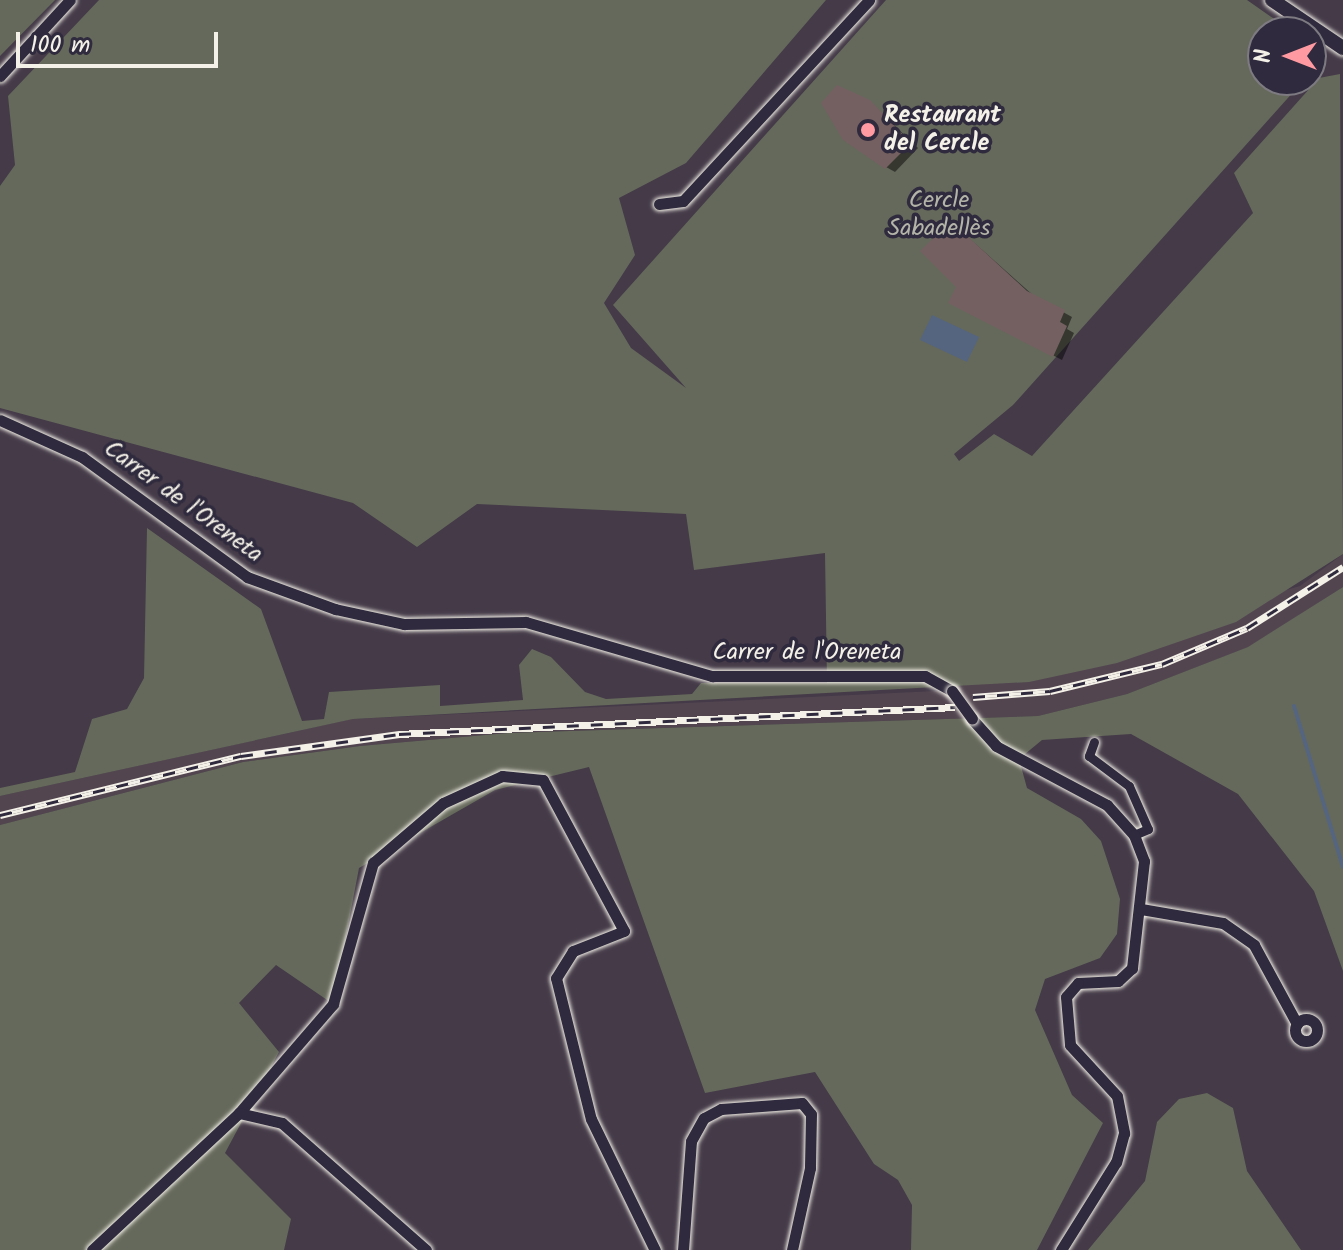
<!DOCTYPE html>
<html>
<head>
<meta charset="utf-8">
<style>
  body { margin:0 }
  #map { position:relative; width:1343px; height:1250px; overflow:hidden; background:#443a48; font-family:Kalam,sans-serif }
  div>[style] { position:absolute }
  .built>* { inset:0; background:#524550 }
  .green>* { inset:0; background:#65695b }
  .water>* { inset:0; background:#55657f }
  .shadow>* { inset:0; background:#0007 }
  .stream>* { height:4px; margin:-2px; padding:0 2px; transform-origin:2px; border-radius:2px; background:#55657f }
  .building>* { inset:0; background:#746061 }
  .roads { filter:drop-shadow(0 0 2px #f4f1e8) drop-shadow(0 0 2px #f4f1e8) }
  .pedestrian>* { height:9px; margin:-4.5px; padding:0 4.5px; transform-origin:4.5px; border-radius:4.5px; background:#2f2a3d }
  .minor>* { height:11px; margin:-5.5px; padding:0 5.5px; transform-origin:5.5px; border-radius:5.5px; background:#2f2a3d }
  .minor>.ring { margin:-5.5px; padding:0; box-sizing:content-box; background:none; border:11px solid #2f2a3d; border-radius:50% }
  .tertiary>* { height:14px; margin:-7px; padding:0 7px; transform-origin:7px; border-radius:7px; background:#2f2a3d }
  .rail>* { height:7px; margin-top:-3.5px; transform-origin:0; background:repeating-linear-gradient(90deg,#2f2a3d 0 12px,#f4f1e8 0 24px); box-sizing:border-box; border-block:2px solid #f4f1e8 }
  .bridges { filter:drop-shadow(0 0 2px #f4f1e8) drop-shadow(0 0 2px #f4f1e8) }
  .minor-bridge>* { height:11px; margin:-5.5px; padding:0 5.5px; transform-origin:5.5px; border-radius:5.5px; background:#2f2a3d }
  .dots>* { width:22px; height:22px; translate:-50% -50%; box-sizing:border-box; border:4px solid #2f2a3d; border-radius:50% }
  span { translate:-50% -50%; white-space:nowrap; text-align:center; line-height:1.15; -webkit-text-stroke:7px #2f2a3d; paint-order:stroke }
  .poi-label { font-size:24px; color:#f4f1e8; font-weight:700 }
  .left { translate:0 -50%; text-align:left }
  .park-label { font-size:24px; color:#b4b4a9 }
  .street-label { font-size:24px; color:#f4f1e8 }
  .north { position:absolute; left:1247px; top:16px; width:80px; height:80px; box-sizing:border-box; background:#2f2a3d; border:2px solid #7e7a81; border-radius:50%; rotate:270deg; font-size:22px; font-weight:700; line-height:32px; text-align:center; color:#f4f1e8 }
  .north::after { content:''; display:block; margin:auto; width:28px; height:36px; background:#ff9aa2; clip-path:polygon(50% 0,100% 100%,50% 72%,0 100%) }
  .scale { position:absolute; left:16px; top:32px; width:202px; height:36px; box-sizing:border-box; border:4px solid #f4f1e8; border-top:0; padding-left:10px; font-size:24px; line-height:28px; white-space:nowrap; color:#f4f1e8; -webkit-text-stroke:6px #2f2a3d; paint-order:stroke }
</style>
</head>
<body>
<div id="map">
  <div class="built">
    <div style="clip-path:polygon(1343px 554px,1343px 587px,1249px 647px,1127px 694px,1038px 716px,508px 733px,360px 746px,243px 762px,0 825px,0 796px,352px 719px,936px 691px,1300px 586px)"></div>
  </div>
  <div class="green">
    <div style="clip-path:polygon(0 0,55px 0,0 56px)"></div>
    <div style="clip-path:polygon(99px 0,826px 0,686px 163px,619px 198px,635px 255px,604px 303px,631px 348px,686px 388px,613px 305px,886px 0,1247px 0,1293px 32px,1263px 32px,1263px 80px,1304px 80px,1013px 405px,954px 454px,959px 461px,994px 434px,1032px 456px,1253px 213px,1234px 173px,1319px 78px,1340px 74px,1343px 554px,1236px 622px,1117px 663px,1029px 682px,353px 719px,0 796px,0 788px,75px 772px,92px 719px,127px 709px,144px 678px,147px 528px,261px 609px,302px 721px,324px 719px,329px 692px,440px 685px,440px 706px,523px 700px,519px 665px,532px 649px,551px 657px,585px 692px,606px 699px,692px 694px,701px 683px,827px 683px,825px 553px,694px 570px,686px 514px,477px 504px,417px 547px,353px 503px,0 408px,0 186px,15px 165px,8px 96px)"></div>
    <div style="clip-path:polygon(1343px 587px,1343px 971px,1314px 891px,1238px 794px,1131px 734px,1042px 740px,1019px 759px,1027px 788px,1081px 819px,1101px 841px,1120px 899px,1117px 934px,1100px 958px,1045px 979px,1035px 1010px,1072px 1095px,1103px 1123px,1037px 1250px,911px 1250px,912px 1205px,898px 1180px,874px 1164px,815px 1072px,705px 1093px,589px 767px,495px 790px,359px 868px,333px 1004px,276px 965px,239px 1003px,279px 1052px,225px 1153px,291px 1219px,284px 1250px,0 1250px,0 825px,243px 762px,360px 746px,508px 733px,1038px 716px,1127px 694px,1248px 647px)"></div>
    <div style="clip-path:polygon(1207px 1093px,1233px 1108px,1247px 1171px,1301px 1250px,1088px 1250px,1145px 1181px,1157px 1122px,1179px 1099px)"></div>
  </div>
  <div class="water">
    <div style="clip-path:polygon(932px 315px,979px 337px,967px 362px,920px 340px)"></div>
  </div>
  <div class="shadow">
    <div style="clip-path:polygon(869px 101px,918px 148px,895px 172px,886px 167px)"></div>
    <div style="clip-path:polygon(952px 223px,1034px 296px,1072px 317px,1067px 329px,1074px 333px,1062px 360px,951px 302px,959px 286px)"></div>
  </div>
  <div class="stream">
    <div style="left:1294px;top:706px;width:168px;rotate:73.1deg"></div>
  </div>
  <div class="building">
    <div style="clip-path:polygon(837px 85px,870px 100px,911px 143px,885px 169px,843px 140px,821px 103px)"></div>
    <div style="clip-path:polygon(951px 221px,1027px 291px,1065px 310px,1060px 322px,1067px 326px,1053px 357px,948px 303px,956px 287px,920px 251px)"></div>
  </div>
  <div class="roads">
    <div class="pedestrian">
      <div style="left:1094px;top:742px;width:15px;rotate:110deg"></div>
      <div style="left:1089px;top:756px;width:50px;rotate:36.9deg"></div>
      <div style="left:1129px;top:786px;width:47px;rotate:66.2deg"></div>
      <div style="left:1148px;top:829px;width:15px;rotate:157deg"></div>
    </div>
    <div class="minor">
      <div style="left:0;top:76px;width:103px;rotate:-47.4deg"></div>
      <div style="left:659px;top:204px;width:24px;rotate:-7deg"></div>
      <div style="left:683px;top:201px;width:274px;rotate:-47.2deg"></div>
      <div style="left:0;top:420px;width:90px;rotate:24.3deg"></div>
      <div style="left:82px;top:457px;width:204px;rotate:36deg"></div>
      <div style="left:247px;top:577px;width:94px;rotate:20deg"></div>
      <div style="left:335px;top:609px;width:71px;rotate:12.3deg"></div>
      <div style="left:404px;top:624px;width:122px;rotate:-0.9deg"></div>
      <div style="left:526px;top:622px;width:194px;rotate:16.2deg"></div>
      <div style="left:712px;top:676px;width:213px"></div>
      <div style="left:925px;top:676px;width:31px;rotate:29deg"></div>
      <div style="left:972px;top:719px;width:36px;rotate:48deg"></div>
      <div style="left:996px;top:746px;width:126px;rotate:28deg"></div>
      <div style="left:1107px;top:805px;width:40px;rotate:48deg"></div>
      <div style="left:1134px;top:835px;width:28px;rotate:69deg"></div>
      <div style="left:1144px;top:861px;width:108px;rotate:96.4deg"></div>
      <div style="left:1132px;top:968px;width:19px;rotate:137deg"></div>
      <div style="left:1118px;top:981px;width:40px;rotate:177.1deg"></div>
      <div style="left:1078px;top:983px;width:18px;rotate:131deg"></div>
      <div style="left:1066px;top:997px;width:48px;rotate:85.2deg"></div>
      <div style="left:1070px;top:1045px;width:69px;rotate:47.3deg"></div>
      <div style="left:1117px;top:1096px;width:38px;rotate:79deg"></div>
      <div style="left:1124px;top:1133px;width:30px;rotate:105deg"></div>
      <div style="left:1116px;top:1162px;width:104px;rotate:122deg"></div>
      <div style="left:1141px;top:909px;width:83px;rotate:9.7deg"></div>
      <div style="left:1223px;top:923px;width:38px;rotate:35deg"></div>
      <div style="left:1254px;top:945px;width:90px;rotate:61.4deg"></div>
      <div class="ring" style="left:1295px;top:1019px;width:11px;height:11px"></div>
      <div style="left:239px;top:1113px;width:144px;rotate:-49.2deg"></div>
      <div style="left:333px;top:1004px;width:147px;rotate:-74.2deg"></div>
      <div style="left:373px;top:863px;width:92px;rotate:-40.6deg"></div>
      <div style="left:443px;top:803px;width:65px;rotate:-24.6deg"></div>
      <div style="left:502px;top:776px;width:41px;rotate:5.6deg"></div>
      <div style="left:543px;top:780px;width:171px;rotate:61.8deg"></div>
      <div style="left:624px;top:931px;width:55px;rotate:158.6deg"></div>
      <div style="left:573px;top:951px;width:32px;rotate:122deg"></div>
      <div style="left:556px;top:978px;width:145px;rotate:76.1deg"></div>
      <div style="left:591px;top:1119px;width:146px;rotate:64deg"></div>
      <div style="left:92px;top:1250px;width:201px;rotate:-43deg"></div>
      <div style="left:239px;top:1113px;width:44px;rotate:13.1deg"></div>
      <div style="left:282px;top:1123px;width:192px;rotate:41.4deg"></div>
      <div style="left:683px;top:1250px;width:109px;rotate:-85.8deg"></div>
      <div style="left:691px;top:1141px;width:26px;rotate:-61deg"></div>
      <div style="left:704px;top:1118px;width:19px;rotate:-28deg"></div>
      <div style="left:721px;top:1109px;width:81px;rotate:-4.2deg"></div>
      <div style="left:802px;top:1103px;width:14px;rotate:51deg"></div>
      <div style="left:811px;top:1114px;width:54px;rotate:91.1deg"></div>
      <div style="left:810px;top:1168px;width:84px;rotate:102.4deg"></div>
    </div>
    <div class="tertiary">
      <div style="left:1272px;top:0;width:86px;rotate:34.1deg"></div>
    </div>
  </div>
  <div class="rail">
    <div style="left:973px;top:697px;width:77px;rotate:-4.5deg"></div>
    <div style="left:1050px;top:691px;width:115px;rotate:-13.6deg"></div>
    <div style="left:1162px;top:664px;width:92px;rotate:-23deg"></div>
    <div style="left:1247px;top:628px;width:114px;rotate:-32.4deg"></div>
    <div style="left:0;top:815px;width:248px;rotate:-13.8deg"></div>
    <div style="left:241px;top:756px;width:160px;rotate:-7.9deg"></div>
    <div style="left:399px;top:734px;width:557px;rotate:-2.78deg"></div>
  </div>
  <div class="bridges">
    <div class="minor-bridge">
      <div style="left:952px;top:691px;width:34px;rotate:54deg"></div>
    </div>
  </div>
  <div class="dots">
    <div style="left:868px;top:130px;background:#ff9aa2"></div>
  </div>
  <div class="poi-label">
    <span class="left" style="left:884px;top:130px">Restaurant<br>del Cercle</span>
  </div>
  <div class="park-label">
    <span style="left:939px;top:215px">Cercle<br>Sabadellès</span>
  </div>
  <div class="street-label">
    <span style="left:183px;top:502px;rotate:36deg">Carrer de l'Oreneta</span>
    <span style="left:807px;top:653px">Carrer de l'Oreneta</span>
  </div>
  <div class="north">N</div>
  <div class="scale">100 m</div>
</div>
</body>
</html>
